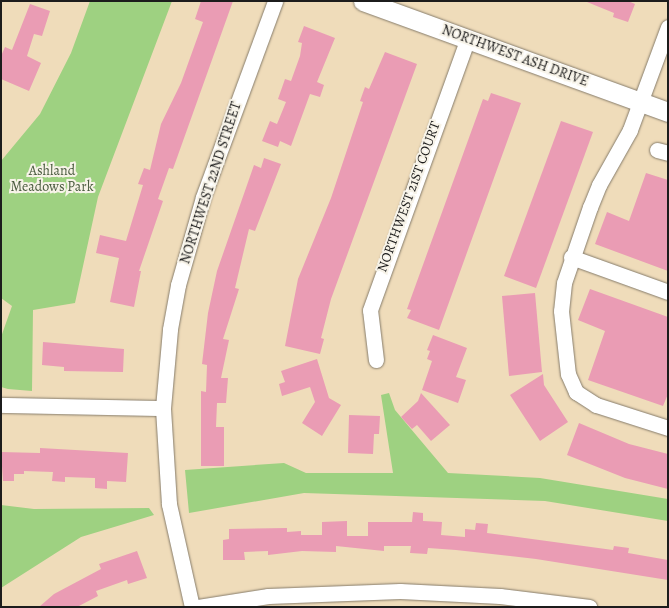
<!DOCTYPE html>
<html>
<head>
<meta charset="utf-8">
<style>
  body { margin:0 }
  #map { position:relative; width:669px; height:608px; overflow:hidden; background:#efdcba; font-family:Alegreya,serif }
  div>[style] { position:absolute }
  .green>* { inset:0; background:#9ed181 }
  .building>* { inset:0; background:#ea9cb4 }
  .roads { filter:drop-shadow(0 0 1px #867c6b) drop-shadow(0 0 1px #867c6b) }
  .minor>* { height:15px; margin:-7.5px; padding:0 7.5px; transform-origin:7.5px; border-radius:7.5px; background:#fff }
  .tertiary>* { height:19px; margin:-9.5px; padding:0 9.5px; transform-origin:9.5px; border-radius:9.5px; background:#fff }
  span { translate:-50% -50%; white-space:nowrap; text-align:center; line-height:1.15; -webkit-text-stroke:4px #f7f3e8; paint-order:stroke }
  .street-label { font-size:14px; color:#1c1c1c }
  .park-label { font-size:14px; color:#4a5b3f }
  .frame { position:absolute; inset:0; border:2px solid #1c1c1c; pointer-events:none }
</style>
</head>
<body>
<div id="map">
  <div class="green">
    <div style="clip-path:polygon(90px 1px,172px 1px,98px 197px,75px 303px,33px 310px,32px 391px,8px 389px,1px 387px,1px 337px,12px 306px,1px 298px,1px 161px,40px 114px,71px 53px)"></div>
    <div style="clip-path:polygon(389px 393px,395px 410px,448px 473px,540px 478px,668px 499px,668px 521px,545px 501px,304px 493px,189px 513px,185px 470px,284px 463px,306px 473px,393px 473px,381px 395px)"></div>
    <div style="clip-path:polygon(1px 505px,34px 509px,149px 508px,154px 515px,81px 537px,1px 588px)"></div>
  </div>
  <div class="building">
    <div style="clip-path:polygon(201px 1px,233px 1px,173px 169px,169px 168px,158px 199px,163px 201px,139px 271px,141px 271px,134px 307px,110px 302px,119px 258px,96px 253px,100px 235px,126px 241px,143px 185px,138px 184px,144px 168px,150px 170px,161px 124px,181px 83px,203px 22px,195px 19px)"></div>
    <div style="clip-path:polygon(628px 1px,635px 4px,628px 22px,613px 17px,614px 13px,587px 2px)"></div>
    <div style="clip-path:polygon(30px 4px,50px 11px,42px 36px,34px 34px,27px 56px,41px 63px,29px 91px,1px 79px,1px 56px,5px 47px,12px 50px)"></div>
    <div style="clip-path:polygon(304px 26px,335px 38px,317px 82px,324px 85px,320px 97px,310px 94px,291px 146px,280px 141px,278px 147px,262px 141px,270px 121px,277px 124px,286px 102px,278px 99px,285px 79px,291px 81px,300px 56px,302px 43px,298px 42px)"></div>
    <div style="clip-path:polygon(385px 52px,417px 64px,331px 299px,321px 338px,324px 339px,320px 354px,285px 346px,298px 279px,331px 198px,363px 102px,360px 101px,365px 87px,369px 89px)"></div>
    <div style="clip-path:polygon(491px 93px,521px 103px,439px 330px,407px 318px,411px 310px,407px 309px,483px 99px,488px 101px)"></div>
    <div style="clip-path:polygon(561px 121px,593px 132px,536px 288px,504px 276px)"></div>
    <div style="clip-path:polygon(264px 158px,281px 164px,255px 231px,249px 229px,235px 288px,239px 289px,223px 339px,229px 340px,221px 378px,228px 378px,226px 403px,217px 403px,216px 427px,224px 427px,224px 466px,201px 466px,201px 391px,206px 392px,207px 365px,202px 364px,208px 313px,217px 271px,254px 165px,261px 168px)"></div>
    <div style="clip-path:polygon(646px 173px,668px 180px,668px 271px,595px 244px,607px 212px,629px 221px)"></div>
    <div style="clip-path:polygon(590px 289px,668px 317px,668px 394px,663px 406px,588px 380px,605px 331px,578px 320px)"></div>
    <div style="clip-path:polygon(535px 293px,542px 372px,509px 376px,502px 296px)"></div>
    <div style="clip-path:polygon(433px 335px,467px 348px,456px 377px,466px 380px,458px 403px,422px 390px,432px 361px,427px 359px,430px 351px,427px 350px)"></div>
    <div style="clip-path:polygon(43px 342px,124px 349px,123px 372px,64px 371px,64px 367px,42px 365px)"></div>
    <div style="clip-path:polygon(317px 359px,329px 398px,341px 405px,322px 436px,302px 423px,315px 402px,310px 387px,282px 396px,279px 384px,285px 382px,281px 371px)"></div>
    <div style="clip-path:polygon(543px 374px,544px 385px,568px 422px,540px 441px,510px 395px)"></div>
    <div style="clip-path:polygon(421px 393px,450px 425px,431px 441px,417px 425px,412px 429px,401px 417px,418px 401px)"></div>
    <div style="clip-path:polygon(349px 415px,380px 416px,379px 434px,374px 434px,373px 454px,348px 453px)"></div>
    <div style="clip-path:polygon(579px 423px,629px 444px,668px 454px,668px 489px,625px 478px,567px 455px)"></div>
    <div style="clip-path:polygon(40px 448px,128px 453px,126px 482px,107px 481px,107px 489px,95px 488px,95px 478px,65px 477px,65px 482px,52px 481px,53px 472px,24px 471px,24px 474px,14px 474px,14px 481px,3px 481px,1px 452px,40px 453px)"></div>
    <div style="clip-path:polygon(413px 512px,423px 513px,423px 521px,442px 522px,441px 535px,465px 537px,465px 529px,475px 530px,476px 523px,488px 524px,487px 533px,613px 550px,614px 546px,629px 548px,628px 553px,668px 560px,668px 580px,536px 559px,456px 550px,428px 548px,427px 554px,410px 553px,411px 546px,384px 546px,384px 551px,336px 546px,336px 552px,302px 551px,268px 555px,268px 551px,244px 552px,245px 560px,223px 560px,223px 540px,229px 539px,229px 529px,287px 528px,287px 532px,301px 531px,301px 535px,322px 535px,322px 522px,347px 521px,347px 536px,368px 536px,368px 522px,412px 522px)"></div>
    <div style="clip-path:polygon(137px 551px,147px 578px,128px 584px,127px 580px,96px 591px,98px 596px,77px 607px,39px 607px,54px 594px,101px 569px,99px 564px)"></div>
  </div>
  <div class="roads">
    <div class="minor">
      <div style="left:668px;top:27px;width:110px;rotate:110.3deg"></div>
      <div style="left:630px;top:130px;width:63px;rotate:119.4deg"></div>
      <div style="left:599px;top:185px;width:24px;rotate:112deg"></div>
      <div style="left:590px;top:207px;width:80px;rotate:108.9deg"></div>
      <div style="left:564px;top:283px;width:28px;rotate:96deg"></div>
      <div style="left:561px;top:311px;width:63px;rotate:83.7deg"></div>
      <div style="left:568px;top:374px;width:20px;rotate:66deg"></div>
      <div style="left:576px;top:392px;width:24px;rotate:33deg"></div>
      <div style="left:596px;top:405px;width:76px;rotate:17.7deg"></div>
      <div style="left:657px;top:150px;width:11px;rotate:15deg"></div>
      <div style="left:571px;top:257px;width:103px;rotate:19.8deg"></div>
      <div style="left:376px;top:360px;width:50px;rotate:-96.8deg"></div>
      <div style="left:370px;top:310px;width:289px;rotate:-70.2deg"></div>
      <div style="left:1px;top:405px;width:162px;rotate:1.1deg"></div>
      <div style="left:192px;top:607px;width:106px;rotate:-102.6deg"></div>
      <div style="left:169px;top:504px;width:96px;rotate:-93.6deg"></div>
      <div style="left:163px;top:408px;width:79px;rotate:-84.9deg"></div>
      <div style="left:170px;top:329px;width:45px;rotate:-79.7deg"></div>
      <div style="left:178px;top:285px;width:91px;rotate:-74.1deg"></div>
      <div style="left:203px;top:197px;width:209px;rotate:-69.8deg"></div>
      <div style="left:198px;top:607px;width:71px;rotate:-8.9deg"></div>
      <div style="left:268px;top:596px;width:132px;rotate:-2.2deg"></div>
      <div style="left:400px;top:591px;width:100px;rotate:2.9deg"></div>
      <div style="left:500px;top:596px;width:90px;rotate:7deg"></div>
    </div>
    <div class="tertiary">
      <div style="left:363px;top:1px;width:325px;rotate:20deg"></div>
    </div>
  </div>
  <div class="street-label">
    <span style="left:515px;top:56px;rotate:20deg">NORTHWEST ASH DRIVE</span>
    <span style="left:211px;top:183px;rotate:-72deg">NORTHWEST 22ND STREET</span>
    <span style="left:409px;top:197px;rotate:-70deg">NORTHWEST 21ST COURT</span>
  </div>
  <div class="park-label">
    <span style="left:52px;top:179px">Ashland<br>Meadows Park</span>
  </div>
  <div class="frame"></div>
</div>
</body>
</html>
